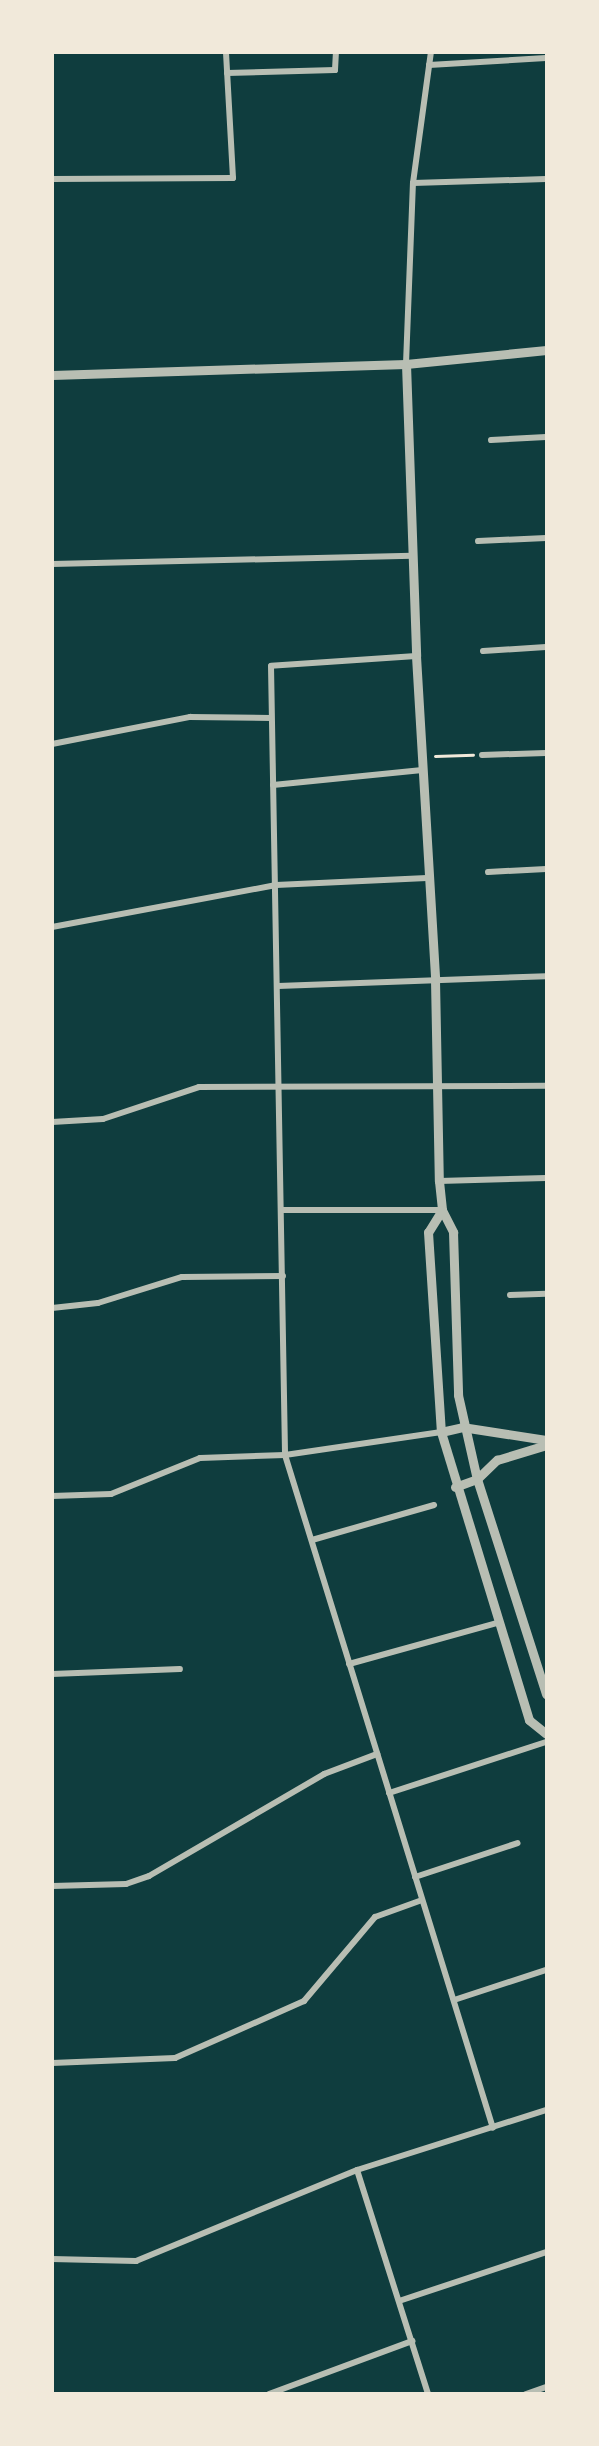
<!DOCTYPE html>
<html>
<head>
<meta charset="utf-8">
<style>
  body { margin:0 }
  #map { position:relative; width:599px; height:2446px; overflow:hidden; background:#0f3d3e; font-family:"Fira Sans Condensed",sans-serif }
  div>[style] { position:absolute }
  .path>* { height:3px; margin:-1.5px; padding:0 1.5px; transform-origin:1.5px; border-radius:1.5px; background:#f1e9da }
  .minor>* { height:6px; margin:-3px; padding:0 3px; transform-origin:3px; border-radius:3px; background:#b8beb3 }
  .tertiary>* { height:9px; margin:-4.5px; padding:0 4.5px; transform-origin:4.5px; border-radius:4.5px; background:#b8beb3 }
  span { translate:-50% -50%; white-space:nowrap; text-align:center; line-height:1.15; -webkit-text-stroke:6px #f1e9da; paint-order:stroke }
  .frame { position:absolute; inset:0; border:54px solid #f1e9da; pointer-events:none }
</style>
</head>
<body>
<div id="map">
  <div class="path">
    <div style="left:435px;top:756px;width:38px;rotate:-2deg"></div>
  </div>
  <div class="minor">
    <div style="left:429px;top:65px;width:117px;rotate:-3.4deg"></div>
    <div style="left:227px;top:73px;width:108px;rotate:-1.6deg"></div>
    <div style="left:335px;top:70px;width:18px;rotate:-87deg"></div>
    <div style="left:52px;top:179px;width:181px;rotate:-0.3deg"></div>
    <div style="left:233px;top:178px;width:126px;rotate:-93.2deg"></div>
    <div style="left:413px;top:183px;width:133px;rotate:-1.7deg"></div>
    <div style="left:406px;top:364px;width:181px;rotate:-87.8deg"></div>
    <div style="left:413px;top:183px;width:132px;rotate:-82.2deg"></div>
    <div style="left:491px;top:440px;width:55px;rotate:-3.1deg"></div>
    <div style="left:478px;top:541px;width:68px;rotate:-2.5deg"></div>
    <div style="left:52px;top:564px;width:360px;rotate:-1.3deg"></div>
    <div style="left:483px;top:651px;width:63px;rotate:-3.6deg"></div>
    <div style="left:416px;top:656px;width:145px;rotate:176.1deg"></div>
    <div style="left:271px;top:666px;width:789px;rotate:88.98deg"></div>
    <div style="left:285px;top:1455px;width:704px;rotate:72.83deg"></div>
    <div style="left:52px;top:744px;width:141px;rotate:-11.1deg"></div>
    <div style="left:190px;top:717px;width:81px;rotate:0.7deg"></div>
    <div style="left:482px;top:755px;width:64px;rotate:-1.8deg"></div>
    <div style="left:273px;top:785px;width:150px;rotate:-5.7deg"></div>
    <div style="left:488px;top:872px;width:58px;rotate:-3deg"></div>
    <div style="left:52px;top:927px;width:228px;rotate:-10.6deg"></div>
    <div style="left:276px;top:885px;width:151px;rotate:-2.7deg"></div>
    <div style="left:278px;top:986px;width:268px;rotate:-2.1deg"></div>
    <div style="left:52px;top:1122px;width:51px;rotate:-3.4deg"></div>
    <div style="left:103px;top:1119px;width:101px;rotate:-18.4deg"></div>
    <div style="left:199px;top:1087px;width:347px;rotate:-0.2deg"></div>
    <div style="left:439px;top:1181px;width:107px;rotate:-1.6deg"></div>
    <div style="left:282px;top:1210px;width:160px"></div>
    <div style="left:510px;top:1295px;width:36px;rotate:-2deg"></div>
    <div style="left:52px;top:1308px;width:46px;rotate:-6.2deg"></div>
    <div style="left:98px;top:1303px;width:88px;rotate:-17.2deg"></div>
    <div style="left:182px;top:1277px;width:101px;rotate:-0.6deg"></div>
    <div style="left:52px;top:1496px;width:59px;rotate:-1.9deg"></div>
    <div style="left:111px;top:1494px;width:96px;rotate:-22deg"></div>
    <div style="left:200px;top:1458px;width:85px;rotate:-2deg"></div>
    <div style="left:285px;top:1455px;width:158px;rotate:-8.4deg"></div>
    <div style="left:312px;top:1540px;width:127px;rotate:-16deg"></div>
    <div style="left:349px;top:1664px;width:154px;rotate:-15.5deg"></div>
    <div style="left:52px;top:1674px;width:128px;rotate:-2.2deg"></div>
    <div style="left:389px;top:1793px;width:165px;rotate:-18deg"></div>
    <div style="left:415px;top:1877px;width:108px;rotate:-18.3deg"></div>
    <div style="left:52px;top:1886px;width:74px;rotate:-1.5deg"></div>
    <div style="left:126px;top:1884px;width:24px;rotate:-19deg"></div>
    <div style="left:149px;top:1876px;width:203px;rotate:-30.2deg"></div>
    <div style="left:324px;top:1774px;width:57px;rotate:-20.7deg"></div>
    <div style="left:454px;top:2000px;width:97px;rotate:-18.1deg"></div>
    <div style="left:52px;top:2063px;width:123px;rotate:-2.3deg"></div>
    <div style="left:175px;top:2058px;width:141px;rotate:-23.8deg"></div>
    <div style="left:304px;top:2001px;width:110px;rotate:-49.8deg"></div>
    <div style="left:375px;top:1917px;width:50px;rotate:-19.9deg"></div>
    <div style="left:357px;top:2170px;width:235px;rotate:72.4deg"></div>
    <div style="left:52px;top:2259px;width:84px;rotate:1.4deg"></div>
    <div style="left:136px;top:2261px;width:239px;rotate:-22.4deg"></div>
    <div style="left:357px;top:2170px;width:198px;rotate:-17.6deg"></div>
    <div style="left:399px;top:2301px;width:155px;rotate:-18.4deg"></div>
    <div style="left:269px;top:2394px;width:153px;rotate:-20.3deg"></div>
    <div style="left:526px;top:2394px;width:21px;rotate:-19deg"></div>
  </div>
  <div class="tertiary">
    <div style="left:406px;top:364px;width:292px;rotate:88deg"></div>
    <div style="left:416px;top:656px;width:325px;rotate:86.6deg"></div>
    <div style="left:435px;top:980px;width:201px;rotate:88.9deg"></div>
    <div style="left:439px;top:1181px;width:29px;rotate:84deg"></div>
    <div style="left:442px;top:1210px;width:25px;rotate:63deg"></div>
    <div style="left:453px;top:1232px;width:163px;rotate:88.2deg"></div>
    <div style="left:458px;top:1395px;width:86px;rotate:77.3deg"></div>
    <div style="left:477px;top:1479px;width:226px;rotate:72.2deg"></div>
    <div style="left:52px;top:375px;width:354px;rotate:-1.8deg"></div>
    <div style="left:406px;top:364px;width:141px;rotate:-5.7deg"></div>
    <div style="left:442px;top:1210px;width:26px;rotate:122deg"></div>
    <div style="left:428px;top:1232px;width:200px;rotate:86.3deg"></div>
    <div style="left:441px;top:1432px;width:301px;rotate:73deg"></div>
    <div style="left:529px;top:1720px;width:22px;rotate:39deg"></div>
    <div style="left:441px;top:1432px;width:22px;rotate:-13deg"></div>
    <div style="left:462px;top:1427px;width:85px;rotate:8.8deg"></div>
    <div style="left:455px;top:1487px;width:23px;rotate:-20deg"></div>
    <div style="left:477px;top:1479px;width:28px;rotate:-44deg"></div>
    <div style="left:497px;top:1460px;width:51px;rotate:-17deg"></div>
  </div>
  <div class="frame"></div>
</div>
</body>
</html>
